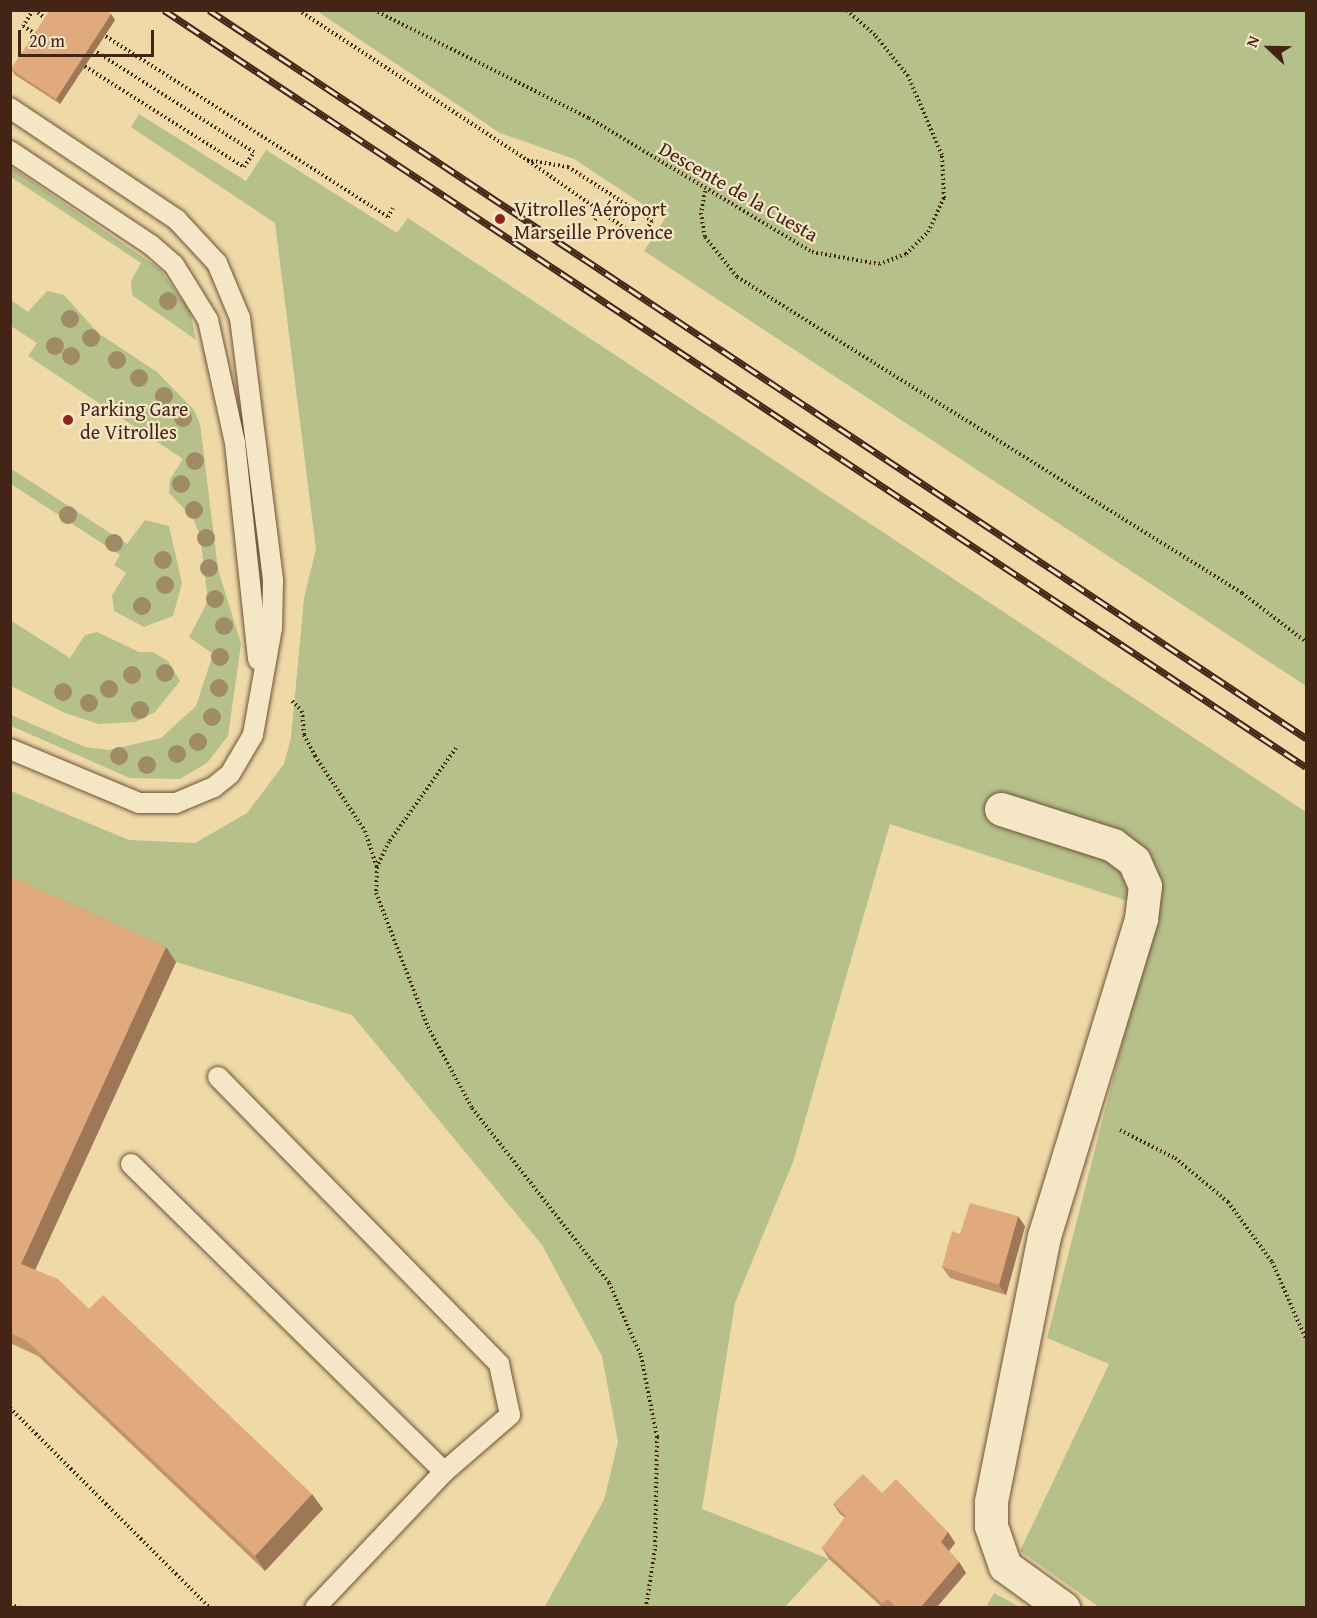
<!DOCTYPE html>
<html>
<head>
<meta charset="utf-8">
<style>
  body { margin:0 }
  #map { position:relative; width:1317px; height:1618px; overflow:hidden; background:#efdaa7; font-family:"Gentium Book Plus",serif }
  div>[style] { position:absolute }
  .green>* { inset:0; background:#b5c08a }
  .path>* { height:4px; margin-top:-2px; transform-origin:0; background:repeating-linear-gradient(90deg,#432415 0 1.5px,transparent 0 4.5px) }
  .roads { filter:drop-shadow(0 0 2px #6e523a) drop-shadow(0 0 2px #6e523a) }
  .service>* { height:20px; margin:-10px; padding:0 10px; transform-origin:10px; border-radius:10px; background:#f5e7c6 }
  .minor>* { height:33px; margin:-16.5px; padding:0 16.5px; transform-origin:16.5px; border-radius:16.5px; background:#f5e7c6 }
  .rail>* { height:7px; margin-top:-3.5px; transform-origin:0; background:repeating-linear-gradient(90deg,#f5e7c6 0 14px,#432415 0 28px); box-sizing:border-box; border-block:2px solid #432415 }
  .trees>* { width:18px; height:18px; margin:-9px; border-radius:50%; background:#a08b67 }
  .wall>* { inset:0; background:#c1926c }
  .shaded-wall>* { inset:0; background:#9d7758 }
  .building>* { inset:0; background:#e0aa7d }
  .dots>* { width:16px; height:16px; translate:-50% -50%; box-sizing:border-box; border:3px solid #f5e7c6; border-radius:50% }
  span { translate:-50% -50%; white-space:nowrap; text-align:center; line-height:1.15; -webkit-text-stroke:4.5px #f5e7c6; paint-order:stroke }
  .street-label { font-size:20px; color:#432415 }
  .poi-label { font-size:20px; color:#432415 }
  .left { translate:0 -50%; text-align:left }
  .frame { position:absolute; inset:0; border:12px solid #432415; pointer-events:none }
  .north { position:absolute; left:1239px; top:18px; width:60px; height:60px; -webkit-text-stroke:4px #f5e7c6; paint-order:stroke; rotate:292deg; font-size:16px; font-weight:700; line-height:24px; text-align:center; color:#432415 }
  .north::after { content:''; display:block; margin:auto; width:21px; height:27px; background:#432415; clip-path:polygon(50% 0,100% 100%,50% 72%,0 100%) }
  .scale { position:absolute; left:18px; top:30px; width:136px; height:27px; box-sizing:border-box; border:3px solid #432415; border-top:0; padding-left:8px; font-size:18px; line-height:21px; white-space:nowrap; color:#432415; -webkit-text-stroke:4px #f5e7c6; paint-order:stroke }
</style>
</head>
<body>
<div id="map">
  <div class="green">
    <div style="clip-path:polygon(317px 11px,1306px 11px,1306px 686px,644px 251px,665px 219px,574px 159px,500px 133px)"></div>
    <div style="clip-path:polygon(139px 114px,246px 181px,266px 150px,397px 233px,408px 218px,1306px 812px,1306px 1607px,1099px 1607px,1020px 1551px,1109px 1364px,1047px 1338px,1156px 910px,890px 824px,793px 1162px,735px 1303px,702px 1509px,829px 1559px,785px 1607px,544px 1608px,604px 1500px,618px 1442px,602px 1356px,542px 1245px,352px 1015px,176px 962px,11px 886px,11px 791px,129px 840px,195px 843px,247px 813px,284px 764px,291px 738px,304px 598px,316px 549px,275px 223px,131px 127px)"></div>
    <div style="clip-path:polygon(10px 166px,160px 269px,190px 311px,196px 340px,132px 295px,131px 281px,141px 263px,11px 177px)"></div>
    <div style="clip-path:polygon(47px 291px,64px 295px,98px 333px,157px 372px,194px 410px,200px 424px,218px 569px,241px 644px,228px 736px,207px 763px,180px 779px,130px 778px,11px 726px,11px 715px,85px 747px,109px 750px,161px 738px,196px 706px,213px 654px,189px 637px,208px 601px,200px 535px,193px 518px,169px 493px,170px 479px,183px 459px,28px 356px,37px 343px,11px 326px,11px 300px,28px 312px)"></div>
    <div style="clip-path:polygon(10px 468px,127px 544px,145px 520px,169px 526px,182px 583px,173px 616px,144px 627px,114px 611px,112px 595px,126px 573px,114px 565px,120px 555px,11px 484px)"></div>
    <div style="clip-path:polygon(10px 620px,70px 658px,85px 635px,97px 632px,139px 652px,153px 652px,168px 661px,180px 681px,155px 712px,135px 722px,99px 724px,65px 713px,11px 686px)"></div>
    <div style="clip-path:polygon(994px 1593px,1020px 1607px,986px 1607px)"></div>
  </div>
  <div class="path">
    <div style="left:33px;top:10px;width:19px;rotate:122deg"></div>
    <div style="left:23px;top:26px;width:17px;rotate:33deg"></div>
    <div style="left:34px;top:10px;width:17px;rotate:36deg"></div>
    <div style="left:298px;top:10px;width:274px;rotate:33.2deg"></div>
    <div style="left:527px;top:160px;width:42px;rotate:9.7deg"></div>
    <div style="left:568px;top:167px;width:100px;rotate:32.7deg"></div>
    <div style="left:652px;top:221px;width:22px;rotate:124deg"></div>
    <div style="left:640px;top:239px;width:138px;rotate:-145deg"></div>
    <div style="left:374px;top:10px;width:241px;rotate:26.7deg"></div>
    <div style="left:589px;top:118px;width:260px;rotate:31deg"></div>
    <div style="left:812px;top:252px;width:68px;rotate:10.2deg"></div>
    <div style="left:879px;top:264px;width:29px;rotate:-20deg"></div>
    <div style="left:906px;top:254px;width:31px;rotate:-45deg"></div>
    <div style="left:928px;top:232px;width:38px;rotate:-65deg"></div>
    <div style="left:944px;top:198px;width:43px;rotate:-92.7deg"></div>
    <div style="left:942px;top:155px;width:86px;rotate:-113.3deg"></div>
    <div style="left:908px;top:76px;width:53px;rotate:-128.8deg"></div>
    <div style="left:875px;top:35px;width:38px;rotate:-139deg"></div>
    <div style="left:102px;top:34px;width:340px;rotate:32.6deg"></div>
    <div style="left:388px;top:217px;width:10px;rotate:-61deg"></div>
    <div style="left:81px;top:64px;width:193px;rotate:32.3deg"></div>
    <div style="left:244px;top:167px;width:18px;rotate:-56deg"></div>
    <div style="left:254px;top:152px;width:192px;rotate:-147.6deg"></div>
    <div style="left:705px;top:191px;width:22px;rotate:100deg"></div>
    <div style="left:701px;top:213px;width:24px;rotate:81deg"></div>
    <div style="left:705px;top:237px;width:51px;rotate:51.3deg"></div>
    <div style="left:737px;top:277px;width:596px;rotate:32.04deg"></div>
    <div style="left:1242px;top:593px;width:81px;rotate:37.4deg"></div>
    <div style="left:595px;top:220px;width:8px;rotate:-60deg"></div>
    <div style="left:292px;top:701px;width:14px;rotate:45deg"></div>
    <div style="left:302px;top:711px;width:24px;rotate:85deg"></div>
    <div style="left:304px;top:735px;width:24px;rotate:62deg"></div>
    <div style="left:315px;top:756px;width:90px;rotate:56.3deg"></div>
    <div style="left:365px;top:831px;width:38px;rotate:72deg"></div>
    <div style="left:456px;top:748px;width:115px;rotate:125.5deg"></div>
    <div style="left:389px;top:842px;width:28px;rotate:116deg"></div>
    <div style="left:377px;top:867px;width:26px;rotate:92deg"></div>
    <div style="left:376px;top:893px;width:144px;rotate:68.8deg"></div>
    <div style="left:428px;top:1027px;width:92px;rotate:61.5deg"></div>
    <div style="left:472px;top:1108px;width:222px;rotate:51.9deg"></div>
    <div style="left:609px;top:1283px;width:80px;rotate:66.3deg"></div>
    <div style="left:641px;top:1356px;width:83px;rotate:78.8deg"></div>
    <div style="left:657px;top:1437px;width:112px;rotate:91deg"></div>
    <div style="left:655px;top:1549px;width:60px;rotate:98.7deg"></div>
    <div style="left:1120px;top:1130px;width:62px;rotate:27deg"></div>
    <div style="left:1175px;top:1158px;width:69px;rotate:39.7deg"></div>
    <div style="left:1228px;top:1202px;width:74px;rotate:53.7deg"></div>
    <div style="left:1272px;top:1262px;width:84px;rotate:66.2deg"></div>
    <div style="left:10px;top:1408px;width:283px;rotate:45deg"></div>
    <div style="left:10px;top:1604px;width:11px;rotate:22deg"></div>
  </div>
  <div class="roads">
    <div class="service">
      <div style="left:10px;top:108px;width:201px;rotate:33.8deg"></div>
      <div style="left:177px;top:220px;width:59px;rotate:47.1deg"></div>
      <div style="left:217px;top:263px;width:60px;rotate:67.3deg"></div>
      <div style="left:240px;top:318px;width:265px;rotate:82.8deg"></div>
      <div style="left:273px;top:581px;width:47px;rotate:91.2deg"></div>
      <div style="left:272px;top:628px;width:109px;rotate:100.1deg"></div>
      <div style="left:253px;top:735px;width:45px;rotate:120.5deg"></div>
      <div style="left:230px;top:774px;width:21px;rotate:141deg"></div>
      <div style="left:214px;top:787px;width:41px;rotate:157.2deg"></div>
      <div style="left:176px;top:803px;width:37px;rotate:180deg"></div>
      <div style="left:139px;top:803px;width:140px;rotate:-157.3deg"></div>
      <div style="left:10px;top:151px;width:169px;rotate:33.7deg"></div>
      <div style="left:151px;top:245px;width:30px;rotate:41deg"></div>
      <div style="left:174px;top:265px;width:65px;rotate:58.3deg"></div>
      <div style="left:208px;top:320px;width:126px;rotate:77.6deg"></div>
      <div style="left:235px;top:443px;width:218px;rotate:83.9deg"></div>
      <div style="left:218px;top:1077px;width:402px;rotate:45.6deg"></div>
      <div style="left:499px;top:1364px;width:52px;rotate:77.8deg"></div>
      <div style="left:510px;top:1415px;width:87px;rotate:139.2deg"></div>
      <div style="left:131px;top:1164px;width:439px;rotate:44.5deg"></div>
      <div style="left:444px;top:1472px;width:187px;rotate:133.5deg"></div>
    </div>
    <div class="minor">
      <div style="left:1001px;top:809px;width:118px;rotate:17.8deg"></div>
      <div style="left:1113px;top:845px;width:26px;rotate:37deg"></div>
      <div style="left:1134px;top:861px;width:27px;rotate:66deg"></div>
      <div style="left:1145px;top:886px;width:33px;rotate:97deg"></div>
      <div style="left:1141px;top:919px;width:332px;rotate:107deg"></div>
      <div style="left:1044px;top:1236px;width:271px;rotate:101.3deg"></div>
      <div style="left:991px;top:1502px;width:24px;rotate:90deg"></div>
      <div style="left:991px;top:1526px;width:42px;rotate:70.7deg"></div>
      <div style="left:1005px;top:1566px;width:72px;rotate:35.9deg"></div>
    </div>
  </div>
  <div class="rail">
    <div style="left:164px;top:10px;width:1370px;rotate:33.54deg"></div>
    <div style="left:209px;top:10px;width:1317px;rotate:33.57deg"></div>
  </div>
  <div class="trees">
    <div style="left:168px;top:301px"></div>
    <div style="left:70px;top:319px"></div>
    <div style="left:91px;top:338px"></div>
    <div style="left:55px;top:346px"></div>
    <div style="left:71px;top:356px"></div>
    <div style="left:117px;top:360px"></div>
    <div style="left:139px;top:378px"></div>
    <div style="left:164px;top:396px"></div>
    <div style="left:183px;top:418px"></div>
    <div style="left:195px;top:461px"></div>
    <div style="left:181px;top:484px"></div>
    <div style="left:194px;top:510px"></div>
    <div style="left:68px;top:515px"></div>
    <div style="left:206px;top:538px"></div>
    <div style="left:114px;top:543px"></div>
    <div style="left:163px;top:560px"></div>
    <div style="left:209px;top:568px"></div>
    <div style="left:165px;top:585px"></div>
    <div style="left:215px;top:599px"></div>
    <div style="left:142px;top:606px"></div>
    <div style="left:224px;top:626px"></div>
    <div style="left:220px;top:657px"></div>
    <div style="left:165px;top:673px"></div>
    <div style="left:132px;top:675px"></div>
    <div style="left:219px;top:688px"></div>
    <div style="left:109px;top:689px"></div>
    <div style="left:63px;top:692px"></div>
    <div style="left:89px;top:703px"></div>
    <div style="left:140px;top:710px"></div>
    <div style="left:212px;top:717px"></div>
    <div style="left:198px;top:742px"></div>
    <div style="left:177px;top:754px"></div>
    <div style="left:119px;top:756px"></div>
    <div style="left:147px;top:765px"></div>
  </div>
  <div class="wall">
    <div style="clip-path:polygon(111px 14px,115px 20px,60px 104px,15px 75px,11px 69px)"></div>
    <div style="clip-path:polygon(10px 876px,166px 947px,176px 962px,35px 1270px,89px 1309px,323px 1509px,265px 1571px,38px 1356px,10px 1343px)"></div>
    <div style="clip-path:polygon(1025px 1226px,1006px 1295px,950px 1278px,942px 1267px,960px 1234px)"></div>
    <div style="clip-path:polygon(882px 1493px,948px 1532px,955px 1543px,949px 1551px,959px 1562px,966px 1573px,936px 1608px,883px 1608px,829px 1559px,822px 1548px,845px 1518px,840px 1514px,833px 1504px)"></div>
  </div>
  <div class="shaded-wall">
    <div style="clip-path:polygon(111px 14px,115px 20px,60px 104px,56px 99px)"></div>
    <div style="clip-path:polygon(166px 947px,176px 962px,31px 1279px,21px 1264px)"></div>
    <div style="clip-path:polygon(1018px 1216px,1025px 1226px,1006px 1295px,999px 1285px)"></div>
    <div style="clip-path:polygon(312px 1494px,323px 1509px,265px 1571px,255px 1556px)"></div>
    <div style="clip-path:polygon(948px 1532px,955px 1543px,948px 1552px,941px 1542px)"></div>
    <div style="clip-path:polygon(959px 1562px,966px 1573px,936px 1608px,920px 1608px)"></div>
  </div>
  <div class="building">
    <div style="clip-path:polygon(50px 10px,106px 10px,111px 14px,56px 99px,11px 69px)"></div>
    <div style="clip-path:polygon(10px 876px,166px 947px,21px 1264px,58px 1279px,89px 1309px,103px 1295px,312px 1494px,255px 1556px,27px 1341px,10px 1333px)"></div>
    <div style="clip-path:polygon(970px 1203px,1018px 1216px,999px 1285px,942px 1267px,952px 1231px,960px 1234px)"></div>
    <div style="clip-path:polygon(863px 1474px,882px 1493px,896px 1479px,948px 1532px,941px 1542px,959px 1562px,920px 1608px,897px 1608px,888px 1599px,882px 1603px,822px 1548px,846px 1516px,833px 1504px)"></div>
  </div>
  <div class="dots">
    <div style="left:500px;top:219px;background:#8f2418"></div>
    <div style="left:68px;top:420px;background:#8f2418"></div>
  </div>
  <div class="street-label">
    <span style="left:739px;top:191px;rotate:30deg">Descente de la Cuesta</span>
  </div>
  <div class="poi-label">
    <span class="left" style="left:514px;top:220px">Vitrolles Aéroport<br>Marseille Provence</span>
    <span class="left" style="left:80px;top:420px">Parking Gare<br>de Vitrolles</span>
  </div>
  <div class="frame"></div>
  <div class="north">N</div>
  <div class="scale">20 m</div>
</div>
</body>
</html>
